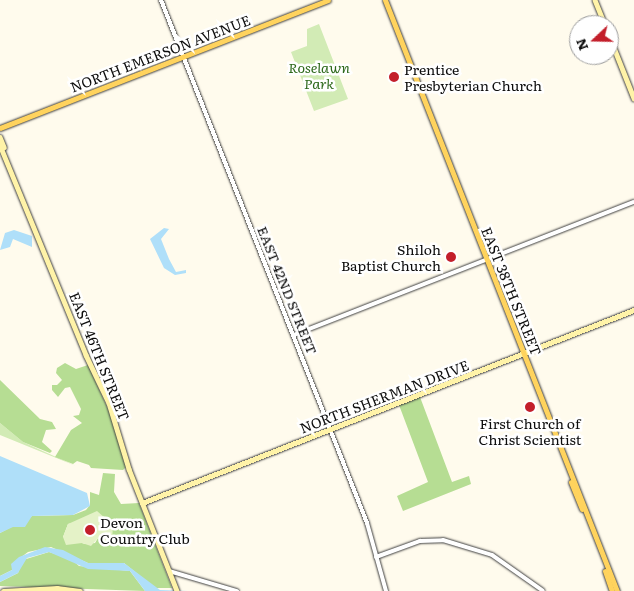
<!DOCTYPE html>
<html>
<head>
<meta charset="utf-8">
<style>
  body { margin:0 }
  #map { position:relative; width:634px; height:591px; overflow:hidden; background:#fffbed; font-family:Literata,serif }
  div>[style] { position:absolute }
  .green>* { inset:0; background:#d2ebb5 }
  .forest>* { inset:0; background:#b6dd93 }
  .pitch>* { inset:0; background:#e4f2c7 }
  .water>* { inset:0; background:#afdff9 }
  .roads { filter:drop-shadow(0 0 1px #404040) drop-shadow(0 0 1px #404040) }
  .tertiary>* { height:4px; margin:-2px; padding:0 2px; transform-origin:2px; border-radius:2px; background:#fff }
  .secondary>* { height:4.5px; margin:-2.25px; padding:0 2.25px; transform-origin:2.25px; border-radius:2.25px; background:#fff3a8 }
  .primary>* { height:5px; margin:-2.5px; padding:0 2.5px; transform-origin:2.5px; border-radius:2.5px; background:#ffd35d }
  .dots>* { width:14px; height:14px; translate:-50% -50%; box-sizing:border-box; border:2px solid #fff; border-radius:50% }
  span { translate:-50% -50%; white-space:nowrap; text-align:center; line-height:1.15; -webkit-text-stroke:5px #fff; paint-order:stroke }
  .street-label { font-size:14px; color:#0d0d0d }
  .park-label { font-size:14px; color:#2c681a; font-style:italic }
  .poi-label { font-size:14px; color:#0d0d0d }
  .left { translate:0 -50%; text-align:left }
  .right { translate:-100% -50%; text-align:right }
  .north { position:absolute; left:569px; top:15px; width:50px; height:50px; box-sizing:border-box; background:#fff; border:1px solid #9e9e9e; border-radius:50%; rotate:249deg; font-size:14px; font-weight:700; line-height:20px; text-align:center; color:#0d0d0d }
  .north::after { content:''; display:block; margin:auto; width:18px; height:22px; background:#c31f2b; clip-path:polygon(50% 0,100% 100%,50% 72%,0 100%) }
</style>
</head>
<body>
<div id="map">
  <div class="green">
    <div style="clip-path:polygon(319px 24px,348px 99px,314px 111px,291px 52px,307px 46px,307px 29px)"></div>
    <div style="clip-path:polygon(0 423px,23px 442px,76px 466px,0 435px)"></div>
  </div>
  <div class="forest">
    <div style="clip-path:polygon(65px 363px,76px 369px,88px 365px,113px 420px,126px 467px,123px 470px,91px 468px,89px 465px,77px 461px,73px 464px,55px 457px,71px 430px,82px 423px,73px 416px,79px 415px,81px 409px,70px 387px,65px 388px,58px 397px,52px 390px,52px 385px,57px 385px,62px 380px,56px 373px,57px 368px)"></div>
    <div style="clip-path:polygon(0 380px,40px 419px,52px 422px,56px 429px,46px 430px,42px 442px,52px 451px,50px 453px,23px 442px,0 423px)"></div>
    <div style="clip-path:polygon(420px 397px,452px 482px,469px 476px,471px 484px,403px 511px,397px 496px,428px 482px,399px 405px)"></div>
    <div style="clip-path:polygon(evenodd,103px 473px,115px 474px,114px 492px,121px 504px,139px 503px,172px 588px,155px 588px,124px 563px,88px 563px,51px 547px,28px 552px,12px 564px,12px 570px,0 576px,0 533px,32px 516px,73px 515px,86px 510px,90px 505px,90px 492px,99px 495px,103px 473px,103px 516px,109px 523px,112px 541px,105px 543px,98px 538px,95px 543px,85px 544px,63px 537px,68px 524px,103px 516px)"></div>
    <div style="clip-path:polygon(49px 552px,71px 559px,79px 566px,130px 571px,145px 591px,0 586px,0 582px,18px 573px,23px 560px)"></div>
  </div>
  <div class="pitch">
    <div style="clip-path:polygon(97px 511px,113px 525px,112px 541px,105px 543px,98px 538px,91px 546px,82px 543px,66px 545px,63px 537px,68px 524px)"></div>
  </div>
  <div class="water">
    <div style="clip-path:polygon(164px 228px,169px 229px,161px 239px,169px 259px,176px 272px,186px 270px,186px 273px,175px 275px,164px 268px,150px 239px)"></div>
    <div style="clip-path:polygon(14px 230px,32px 236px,32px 247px,13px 239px,10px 247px,0 250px,5px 233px)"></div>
    <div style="clip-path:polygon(0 456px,87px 493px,90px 506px,73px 515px,32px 516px,25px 527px,13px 527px,0 533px)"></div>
    <div style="clip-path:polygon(45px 547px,63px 550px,88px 563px,124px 563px,160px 590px,188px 591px,145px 591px,130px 571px,88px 569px,49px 552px,27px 558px,18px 573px,0 582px,0 576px,12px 570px,11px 564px,19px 557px)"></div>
  </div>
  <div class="roads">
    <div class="tertiary">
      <div style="left:161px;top:0;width:562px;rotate:68.5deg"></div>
      <div style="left:367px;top:523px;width:71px;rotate:74.4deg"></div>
      <div style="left:294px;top:335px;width:365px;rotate:-21.4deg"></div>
      <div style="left:376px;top:557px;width:47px;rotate:-20deg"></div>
      <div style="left:420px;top:541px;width:23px;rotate:-2deg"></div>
      <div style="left:443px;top:540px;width:51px;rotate:17deg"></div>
      <div style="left:492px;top:555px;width:62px;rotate:35.2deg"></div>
      <div style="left:169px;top:571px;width:71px;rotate:16.4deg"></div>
    </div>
    <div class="secondary">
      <div style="left:595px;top:0;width:27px;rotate:68deg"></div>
      <div style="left:609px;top:35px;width:68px;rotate:68.4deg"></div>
      <div style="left:0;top:137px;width:11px;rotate:68deg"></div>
      <div style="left:0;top:145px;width:227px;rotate:67.7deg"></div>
      <div style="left:86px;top:355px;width:53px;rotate:64.4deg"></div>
      <div style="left:109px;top:403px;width:69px;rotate:73.1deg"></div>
      <div style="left:129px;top:469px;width:131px;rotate:68.5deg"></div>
      <div style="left:142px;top:503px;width:529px;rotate:-21.42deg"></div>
      <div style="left:3px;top:591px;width:54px;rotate:-3.2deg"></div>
      <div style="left:57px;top:588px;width:23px;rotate:7deg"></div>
    </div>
    <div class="primary">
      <div style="left:385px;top:0;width:635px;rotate:68.57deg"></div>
      <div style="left:0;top:128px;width:352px;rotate:-21.3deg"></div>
      <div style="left:571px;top:482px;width:29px;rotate:68deg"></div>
      <div style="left:605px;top:571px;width:21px;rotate:71deg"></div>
    </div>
  </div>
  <div class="dots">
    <div style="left:394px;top:77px;background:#c31f2b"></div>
    <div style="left:451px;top:257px;background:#c31f2b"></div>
    <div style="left:530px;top:407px;background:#c31f2b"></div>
    <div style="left:90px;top:530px;background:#c31f2b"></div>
  </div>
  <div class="street-label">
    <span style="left:160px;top:53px;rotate:-21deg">NORTH EMERSON AVENUE</span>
    <span style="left:288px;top:290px;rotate:68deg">EAST 42ND STREET</span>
    <span style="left:512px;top:291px;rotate:68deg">EAST 38TH STREET</span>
    <span style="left:100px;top:356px;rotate:68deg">EAST 46TH STREET</span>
    <span style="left:384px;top:396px;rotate:-21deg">NORTH SHERMAN DRIVE</span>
  </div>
  <div class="park-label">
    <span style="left:319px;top:75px">Roselawn<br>Park</span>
  </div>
  <div class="poi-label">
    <span class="left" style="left:404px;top:77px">Prentice<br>Presbyterian Church</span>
    <span class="right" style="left:441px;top:257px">Shiloh<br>Baptist Church</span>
    <span style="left:530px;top:431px">First Church of<br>Christ Scientist</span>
    <span class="left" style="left:100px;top:530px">Devon<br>Country Club</span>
  </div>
  <div class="north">N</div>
</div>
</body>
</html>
